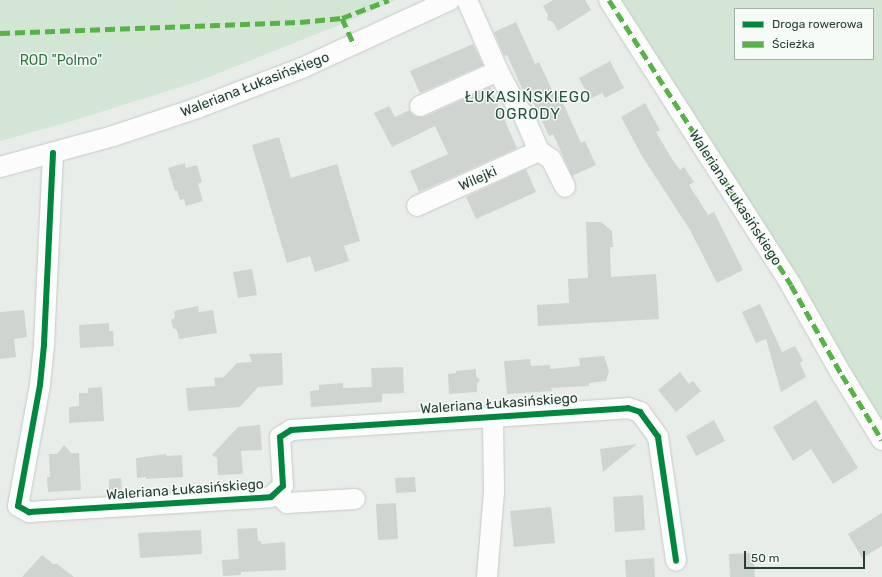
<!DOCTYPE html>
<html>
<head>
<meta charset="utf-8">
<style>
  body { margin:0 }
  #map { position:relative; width:882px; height:577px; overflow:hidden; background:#e8edea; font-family:Rubik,sans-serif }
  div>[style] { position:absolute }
  .green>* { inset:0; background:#d3e5d5 }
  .building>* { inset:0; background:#cfd4d1 }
  .roads { filter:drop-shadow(0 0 1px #c5cac7) drop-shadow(0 0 1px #c5cac7) }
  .minor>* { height:20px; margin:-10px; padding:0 10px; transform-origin:10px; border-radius:10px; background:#fcfcfc }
  .quiet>* { height:5px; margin-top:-2.5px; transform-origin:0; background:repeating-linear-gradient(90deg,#56b346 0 10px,transparent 0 15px) }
  .cycleway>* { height:6px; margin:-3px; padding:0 3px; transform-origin:3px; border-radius:3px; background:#00873e }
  span { translate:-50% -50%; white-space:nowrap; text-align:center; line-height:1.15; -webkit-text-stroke:3px #f7fbf8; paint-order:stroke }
  .park-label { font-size:14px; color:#327542 }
  .street-label { font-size:14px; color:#264035 }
  .neighbourhood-label { font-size:15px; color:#22523f; letter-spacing:1px }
  .legend { position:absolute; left:734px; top:8px; width:140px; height:52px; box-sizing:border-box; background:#f7fbf8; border:1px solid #a3b0aa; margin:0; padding:5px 7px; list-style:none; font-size:12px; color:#264035 }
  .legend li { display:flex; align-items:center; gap:8px; height:20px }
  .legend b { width:20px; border:1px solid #a3b0aa }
  .scale { position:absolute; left:744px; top:551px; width:121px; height:18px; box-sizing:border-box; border:2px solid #264035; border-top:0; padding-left:5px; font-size:12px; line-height:14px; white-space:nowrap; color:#264035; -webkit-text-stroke:3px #f7fbf8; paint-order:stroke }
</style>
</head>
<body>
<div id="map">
  <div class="green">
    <div style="clip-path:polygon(0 0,396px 0,344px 23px,199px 81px,69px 122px,0 141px)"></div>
    <div style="clip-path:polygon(evenodd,618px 0,882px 0,882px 426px,618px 0,735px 9px,873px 9px,873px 59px,735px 59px,735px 9px)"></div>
  </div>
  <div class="building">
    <div style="clip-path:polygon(553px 0,585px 0,591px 10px,558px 31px,553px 22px,547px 20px,548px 15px,543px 6px)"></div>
    <div style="clip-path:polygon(516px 22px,535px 64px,539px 62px,553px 92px,557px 90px,581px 143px,585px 141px,596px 165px,572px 176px,553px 134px,549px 136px,530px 95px,526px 97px,507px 55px,504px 56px,494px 32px)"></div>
    <div style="clip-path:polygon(473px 44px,483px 65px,420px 93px,410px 71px)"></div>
    <div style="clip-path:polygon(610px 61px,624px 88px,605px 98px,602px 93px,590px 99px,579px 78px)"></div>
    <div style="clip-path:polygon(490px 87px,517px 148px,419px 192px,410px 171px,448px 154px,435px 126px,392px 147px,374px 113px,389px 106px,395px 117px,409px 110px,414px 116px,424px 117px)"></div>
    <div style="clip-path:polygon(645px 103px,660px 130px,656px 132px,672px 159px,680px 170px,684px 167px,694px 182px,689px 185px,708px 215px,714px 212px,743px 270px,717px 283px,690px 230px,642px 156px,621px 117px)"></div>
    <div style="clip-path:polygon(279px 137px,291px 178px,337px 164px,360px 241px,344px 246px,349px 261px,315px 272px,310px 256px,287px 263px,252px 145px)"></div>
    <div style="clip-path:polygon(185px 163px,186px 168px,197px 165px,202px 182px,198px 184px,203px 201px,186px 206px,184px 199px,180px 200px,177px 190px,175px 191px,168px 168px)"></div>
    <div style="clip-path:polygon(526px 169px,536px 192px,476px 219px,466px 197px)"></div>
    <div style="clip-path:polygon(586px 222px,601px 222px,612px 231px,613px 247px,610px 247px,611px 277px,656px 274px,659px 319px,538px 326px,537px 305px,569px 303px,568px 279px,588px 278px)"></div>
    <div style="clip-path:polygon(252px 269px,257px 295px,238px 298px,233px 272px)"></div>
    <div style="clip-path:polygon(760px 304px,782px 352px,795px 346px,803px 361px,800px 363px,806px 377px,781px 392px,766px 339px,756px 343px,742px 312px)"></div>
    <div style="clip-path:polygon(198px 306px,199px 312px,213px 310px,217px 333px,179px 339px,177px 330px,173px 328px,171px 320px,175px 317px,174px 311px)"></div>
    <div style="clip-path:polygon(24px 310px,27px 337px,14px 339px,16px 357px,0 359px,0 312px)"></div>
    <div style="clip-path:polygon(109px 323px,109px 331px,113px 331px,114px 346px,80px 348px,79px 325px)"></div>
    <div style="clip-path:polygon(282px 353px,283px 385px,258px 387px,240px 407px,188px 411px,186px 388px,215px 386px,214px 378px,224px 377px,237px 363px,252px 362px,249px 354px)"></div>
    <div style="clip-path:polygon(604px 356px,609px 371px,606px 381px,589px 383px,589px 386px,551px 388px,552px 391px,507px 394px,504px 361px,530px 359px,531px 366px,550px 365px,550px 369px,580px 366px,579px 358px)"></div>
    <div style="clip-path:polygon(403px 367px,404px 393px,382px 394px,382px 402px,311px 407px,310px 391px,319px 390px,319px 385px,343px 383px,343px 388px,372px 387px,371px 368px)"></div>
    <div style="clip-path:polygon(476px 369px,476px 376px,480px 380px,477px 384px,477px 392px,449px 394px,448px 374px,456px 373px,456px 371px)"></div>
    <div style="clip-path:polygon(680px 372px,689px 384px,693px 381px,701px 391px,676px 412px,658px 390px)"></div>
    <div style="clip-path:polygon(102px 387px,104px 421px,69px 423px,69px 407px,79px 406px,79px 393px,88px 393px,88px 388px)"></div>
    <div style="clip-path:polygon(816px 400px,858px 468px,833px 484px,811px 449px,793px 461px,773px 427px)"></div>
    <div style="clip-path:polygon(714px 420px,725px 441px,696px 456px,686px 436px)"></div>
    <div style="clip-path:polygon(260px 425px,262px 450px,241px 451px,243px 474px,218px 475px,217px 458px,212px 455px,238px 427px)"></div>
    <div style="clip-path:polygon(637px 444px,603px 472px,600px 449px)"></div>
    <div style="clip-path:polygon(64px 445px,71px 453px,79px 453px,81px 490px,48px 492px,47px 477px,50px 477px,49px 454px,57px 454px)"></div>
    <div style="clip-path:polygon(166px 454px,166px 456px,182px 455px,183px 477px,146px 479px,146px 477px,137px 478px,136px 458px)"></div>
    <div style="clip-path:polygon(415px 477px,416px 492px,396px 493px,395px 478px)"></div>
    <div style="clip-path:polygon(121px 478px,122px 493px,109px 494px,109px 479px)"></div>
    <div style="clip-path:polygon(643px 495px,645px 530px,615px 532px,613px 497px)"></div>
    <div style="clip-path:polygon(396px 503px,398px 539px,378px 540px,376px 504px)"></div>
    <div style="clip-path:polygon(551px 507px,555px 543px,514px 547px,510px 511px)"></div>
    <div style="clip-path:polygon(882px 513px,882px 546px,862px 558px,848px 534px)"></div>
    <div style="clip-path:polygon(257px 528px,258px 541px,261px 541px,261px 544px,285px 542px,286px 570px,241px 572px,241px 575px,223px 576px,222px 560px,239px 559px,237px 529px)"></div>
    <div style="clip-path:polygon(201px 530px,202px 554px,140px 558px,138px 533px)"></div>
    <div style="clip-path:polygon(753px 553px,755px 577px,730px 577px,729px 554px)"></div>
    <div style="clip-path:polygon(42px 555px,53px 564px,57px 564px,74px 577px,22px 577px)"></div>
    <div style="clip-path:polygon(654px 558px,655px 577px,626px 577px,625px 560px)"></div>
  </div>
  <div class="roads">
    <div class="minor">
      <div style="left:467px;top:0;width:77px;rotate:66.4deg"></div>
      <div style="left:498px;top:71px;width:38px;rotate:62deg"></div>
      <div style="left:516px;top:105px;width:11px;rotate:52deg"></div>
      <div style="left:523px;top:114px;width:40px;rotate:66.6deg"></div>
      <div style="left:539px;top:151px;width:14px;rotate:34deg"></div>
      <div style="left:551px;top:159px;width:31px;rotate:63deg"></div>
      <div style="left:609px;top:0;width:338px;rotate:57.4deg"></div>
      <div style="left:791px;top:285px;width:103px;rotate:60.5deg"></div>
      <div style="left:842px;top:375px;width:76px;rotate:58.4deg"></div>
      <div style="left:420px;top:106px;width:85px;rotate:-24.2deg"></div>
      <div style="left:53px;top:153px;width:192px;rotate:92.7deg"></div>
      <div style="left:44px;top:345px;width:40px;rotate:95.7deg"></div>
      <div style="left:40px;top:385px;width:123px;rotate:100.3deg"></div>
      <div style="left:18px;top:506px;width:13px;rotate:29deg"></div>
      <div style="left:29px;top:512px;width:242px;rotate:-3.5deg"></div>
      <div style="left:271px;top:497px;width:16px;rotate:-43deg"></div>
      <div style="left:283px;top:486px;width:49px;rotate:-93.5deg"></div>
      <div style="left:280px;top:437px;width:13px;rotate:-32deg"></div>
      <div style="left:291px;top:430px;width:338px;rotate:-3.7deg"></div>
      <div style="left:628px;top:408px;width:13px;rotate:18deg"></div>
      <div style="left:640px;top:412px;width:31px;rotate:54deg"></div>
      <div style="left:658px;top:437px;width:125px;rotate:81.7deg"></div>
      <div style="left:0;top:167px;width:117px;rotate:-15.3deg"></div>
      <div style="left:113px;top:136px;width:89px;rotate:-18.4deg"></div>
      <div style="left:197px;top:108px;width:112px;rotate:-20.9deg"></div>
      <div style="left:302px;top:68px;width:163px;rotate:-24.7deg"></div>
      <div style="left:417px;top:206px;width:134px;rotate:-24.3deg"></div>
      <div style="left:276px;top:492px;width:16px;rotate:45deg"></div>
      <div style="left:287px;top:503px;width:68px;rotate:-3.4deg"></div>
      <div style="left:487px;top:577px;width:85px;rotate:-85.3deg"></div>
      <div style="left:494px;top:492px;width:75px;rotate:-90.8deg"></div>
    </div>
  </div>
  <div class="quiet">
    <div style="left:609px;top:0;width:338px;rotate:57.4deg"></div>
    <div style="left:791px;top:285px;width:103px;rotate:60.5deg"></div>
    <div style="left:842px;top:375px;width:76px;rotate:58.4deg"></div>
    <div style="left:342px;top:18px;width:30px;rotate:66deg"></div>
    <div style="left:0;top:33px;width:300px;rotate:-2.1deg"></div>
    <div style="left:300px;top:22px;width:42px;rotate:-5.4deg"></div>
    <div style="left:342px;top:18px;width:50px;rotate:-21deg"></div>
  </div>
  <div class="cycleway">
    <div style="left:53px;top:153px;width:192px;rotate:92.7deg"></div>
    <div style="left:44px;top:345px;width:40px;rotate:95.7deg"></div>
    <div style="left:40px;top:385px;width:123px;rotate:100.3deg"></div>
    <div style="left:18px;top:506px;width:13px;rotate:29deg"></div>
    <div style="left:29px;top:512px;width:242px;rotate:-3.5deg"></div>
    <div style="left:271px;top:497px;width:16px;rotate:-43deg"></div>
    <div style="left:283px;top:486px;width:49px;rotate:-93.5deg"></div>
    <div style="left:280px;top:437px;width:13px;rotate:-32deg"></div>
    <div style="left:291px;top:430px;width:338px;rotate:-3.7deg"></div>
    <div style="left:628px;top:408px;width:13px;rotate:18deg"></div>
    <div style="left:640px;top:412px;width:31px;rotate:54deg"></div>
    <div style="left:658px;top:437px;width:125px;rotate:81.7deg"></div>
  </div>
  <div class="park-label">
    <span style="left:61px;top:61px">ROD "Polmo"</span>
  </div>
  <div class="street-label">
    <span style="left:255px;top:85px;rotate:-21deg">Waleriana Łukasińskiego</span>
    <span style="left:478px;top:179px;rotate:-24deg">Wilejki</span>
    <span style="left:735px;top:198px;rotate:57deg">Waleriana Łukasińskiego</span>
    <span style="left:499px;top:404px;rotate:-4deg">Waleriana Łukasińskiego</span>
    <span style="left:185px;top:490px;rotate:-4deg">Waleriana Łukasińskiego</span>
  </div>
  <div class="neighbourhood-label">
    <span style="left:528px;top:106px">ŁUKASIŃSKIEGO<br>OGRODY</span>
  </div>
  <ul class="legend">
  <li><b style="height:5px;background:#00873e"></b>Droga rowerowa</li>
  <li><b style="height:5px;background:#56b346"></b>Ścieżka</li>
  </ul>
  <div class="scale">50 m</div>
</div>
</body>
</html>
